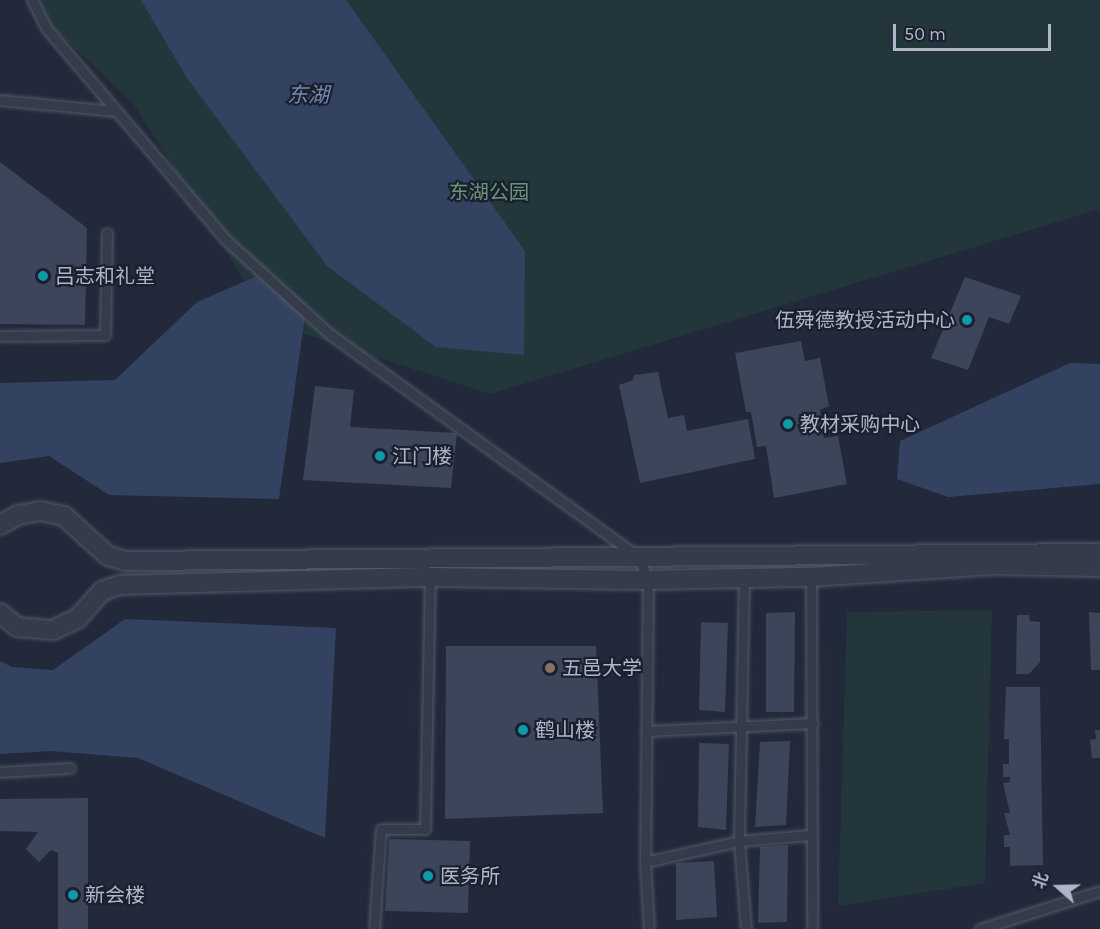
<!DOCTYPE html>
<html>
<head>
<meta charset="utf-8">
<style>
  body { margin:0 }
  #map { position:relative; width:1100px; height:929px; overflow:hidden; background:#21293a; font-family:Karla,"Noto Sans SC",sans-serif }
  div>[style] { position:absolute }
  .green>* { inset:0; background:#23363b }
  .water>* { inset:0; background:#344262 }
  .building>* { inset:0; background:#3d455a }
  .roads { filter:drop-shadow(0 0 2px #525968) drop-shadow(0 0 2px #525968) }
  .lane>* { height:9px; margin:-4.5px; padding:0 4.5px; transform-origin:4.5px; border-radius:4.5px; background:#343b4b }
  .street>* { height:18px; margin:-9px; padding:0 9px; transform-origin:9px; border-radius:9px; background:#343b4b }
  .dots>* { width:16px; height:16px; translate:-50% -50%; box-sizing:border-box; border:3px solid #1a202f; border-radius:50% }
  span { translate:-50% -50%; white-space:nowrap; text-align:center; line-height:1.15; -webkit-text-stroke:4.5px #1a202f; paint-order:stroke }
  .park-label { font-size:20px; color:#669877 }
  .poi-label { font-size:20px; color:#afb6c7 }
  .left { translate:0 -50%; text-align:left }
  .right { translate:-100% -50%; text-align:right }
  .water-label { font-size:21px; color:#7688b0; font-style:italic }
  .north { position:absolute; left:1028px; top:857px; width:60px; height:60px; -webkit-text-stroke:4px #1a202f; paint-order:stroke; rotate:290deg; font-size:16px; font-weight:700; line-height:24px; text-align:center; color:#afb6c7 }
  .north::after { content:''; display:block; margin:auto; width:21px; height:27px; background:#afb6c7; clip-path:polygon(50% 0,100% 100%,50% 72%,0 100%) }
  .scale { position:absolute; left:893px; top:24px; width:158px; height:27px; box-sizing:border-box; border:3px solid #afb6c7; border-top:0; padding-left:8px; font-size:18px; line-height:21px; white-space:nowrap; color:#afb6c7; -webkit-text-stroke:4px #1a202f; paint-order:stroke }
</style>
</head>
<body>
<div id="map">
  <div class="green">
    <div style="clip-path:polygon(38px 0,1100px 0,1100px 209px,490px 394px,271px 323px,133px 103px,52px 27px)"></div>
    <div style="clip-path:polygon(992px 610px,985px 883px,838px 906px,847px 612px)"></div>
  </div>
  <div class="water">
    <div style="clip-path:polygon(141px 0,346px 0,525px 251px,524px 355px,436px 347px,327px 266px,187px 78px)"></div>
    <div style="clip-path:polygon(257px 276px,305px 316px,279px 499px,109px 495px,49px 456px,0 463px,0 383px,115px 380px,197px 302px)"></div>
    <div style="clip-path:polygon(1070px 363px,1100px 364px,1100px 484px,948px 497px,897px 479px,900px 441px)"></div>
    <div style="clip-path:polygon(125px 619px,336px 628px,325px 838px,138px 758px,50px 751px,0 754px,0 661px,12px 667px,53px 670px)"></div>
  </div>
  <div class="building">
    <div style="clip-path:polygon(0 162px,87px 228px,85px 325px,0 324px)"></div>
    <div style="clip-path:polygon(965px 277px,1021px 296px,1009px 324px,989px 317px,968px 370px,931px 358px)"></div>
    <div style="clip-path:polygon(801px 341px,805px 361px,820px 358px,829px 406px,820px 410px,824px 438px,838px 436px,847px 484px,774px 498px,766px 446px,757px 447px,751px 412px,746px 412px,735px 353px)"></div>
    <div style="clip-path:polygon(658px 372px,668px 418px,684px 415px,687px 431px,748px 419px,755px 459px,640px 483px,619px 385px,633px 380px,634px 375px)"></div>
    <div style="clip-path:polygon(315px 386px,354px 390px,350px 427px,457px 433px,451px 488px,303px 480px)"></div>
    <div style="clip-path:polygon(795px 612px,794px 712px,766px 712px,766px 613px)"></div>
    <div style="clip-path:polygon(1089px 612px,1100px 613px,1100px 670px,1091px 670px)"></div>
    <div style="clip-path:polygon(1017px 615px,1029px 615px,1030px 621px,1040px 622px,1040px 662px,1029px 674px,1016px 674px)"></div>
    <div style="clip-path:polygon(701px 622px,728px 623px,725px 712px,699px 710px)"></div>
    <div style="clip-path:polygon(446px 646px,596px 646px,603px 813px,445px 819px)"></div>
    <div style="clip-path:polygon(1006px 687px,1040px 687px,1043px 865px,1010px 866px,1010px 847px,1004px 847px,1004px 835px,1010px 835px,1004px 813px,1010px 813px,1003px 783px,1010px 782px,1010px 777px,1003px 777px,1003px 764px,1009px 764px,1009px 739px,1004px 739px)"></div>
    <div style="clip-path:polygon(1095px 730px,1100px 730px,1100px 758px,1092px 758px,1090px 740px,1096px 739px)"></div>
    <div style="clip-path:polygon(790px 741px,786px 825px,755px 827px,760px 742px)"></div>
    <div style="clip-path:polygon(699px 743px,729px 744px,726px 830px,698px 827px)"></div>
    <div style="clip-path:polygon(88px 798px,88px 929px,58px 929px,58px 853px,51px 850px,39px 862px,26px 849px,38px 832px,0 831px,0 799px)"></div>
    <div style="clip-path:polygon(389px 839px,470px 841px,468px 913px,385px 911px)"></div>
    <div style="clip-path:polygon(788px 845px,787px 922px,758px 923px,760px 847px)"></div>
    <div style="clip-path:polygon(714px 861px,717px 917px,676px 920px,676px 863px)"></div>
  </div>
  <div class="roads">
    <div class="lane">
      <div style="left:32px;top:0;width:33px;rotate:63deg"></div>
      <div style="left:47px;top:29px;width:275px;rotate:49.7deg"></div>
      <div style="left:225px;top:239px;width:143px;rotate:42.2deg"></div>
      <div style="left:331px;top:335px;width:380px;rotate:35.8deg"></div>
      <div style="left:639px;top:557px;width:25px;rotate:69deg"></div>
      <div style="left:648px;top:580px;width:282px;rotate:90.6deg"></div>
      <div style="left:645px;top:862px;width:67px;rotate:86.6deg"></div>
      <div style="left:0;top:100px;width:116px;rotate:5.5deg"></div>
      <div style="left:0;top:336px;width:105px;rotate:-0.5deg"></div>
      <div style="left:105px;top:335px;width:102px;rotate:-88.9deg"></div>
      <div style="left:744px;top:575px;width:266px;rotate:91.1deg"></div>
      <div style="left:739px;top:841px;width:88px;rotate:85.5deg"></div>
      <div style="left:811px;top:577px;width:352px;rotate:89.8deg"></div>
      <div style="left:647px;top:731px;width:166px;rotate:-2.8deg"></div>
      <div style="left:0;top:772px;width:70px;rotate:-3.3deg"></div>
      <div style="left:645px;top:862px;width:96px;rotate:-12.6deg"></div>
      <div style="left:739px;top:841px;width:71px;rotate:-4.8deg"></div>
      <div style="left:374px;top:929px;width:100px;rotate:-86deg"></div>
      <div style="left:381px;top:829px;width:44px"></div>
      <div style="left:425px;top:829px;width:252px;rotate:-88.9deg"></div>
      <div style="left:980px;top:929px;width:126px;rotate:-17.6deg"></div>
    </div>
    <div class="street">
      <div style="left:0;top:525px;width:21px;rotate:-29deg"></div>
      <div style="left:18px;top:515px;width:23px;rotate:-10deg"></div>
      <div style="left:41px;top:511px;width:24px;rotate:12deg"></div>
      <div style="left:64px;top:516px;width:59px;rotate:42.3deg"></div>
      <div style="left:108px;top:556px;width:18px;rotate:16deg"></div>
      <div style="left:125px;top:561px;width:975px;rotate:-0.47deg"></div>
      <div style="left:0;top:613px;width:22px;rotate:39deg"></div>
      <div style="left:17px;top:627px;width:36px;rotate:5deg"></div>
      <div style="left:53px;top:630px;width:26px;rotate:-25deg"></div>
      <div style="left:77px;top:619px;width:38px;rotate:-48deg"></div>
      <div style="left:102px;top:591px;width:18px;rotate:-19deg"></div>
      <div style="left:119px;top:585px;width:311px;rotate:-1.5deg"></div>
      <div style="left:430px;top:577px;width:218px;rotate:0.8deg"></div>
      <div style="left:648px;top:580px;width:163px;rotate:-1.1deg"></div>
      <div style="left:811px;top:577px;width:182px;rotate:-3.8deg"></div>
      <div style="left:993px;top:565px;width:107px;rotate:1.1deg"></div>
    </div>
  </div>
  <div class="dots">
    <div style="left:43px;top:276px;background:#0f9aa8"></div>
    <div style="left:967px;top:320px;background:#0f9aa8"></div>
    <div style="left:788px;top:424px;background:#0f9aa8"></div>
    <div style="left:380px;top:456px;background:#0f9aa8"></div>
    <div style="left:550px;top:668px;background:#8d6e63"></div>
    <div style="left:523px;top:730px;background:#0f9aa8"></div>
    <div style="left:428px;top:876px;background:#0f9aa8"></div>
    <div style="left:73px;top:895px;background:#0f9aa8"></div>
  </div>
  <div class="park-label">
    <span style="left:489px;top:192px">东湖公园</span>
  </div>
  <div class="poi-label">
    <span class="left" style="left:55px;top:276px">吕志和礼堂</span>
    <span class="right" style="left:955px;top:320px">伍舜德教授活动中心</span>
    <span class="left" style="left:800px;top:424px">教材采购中心</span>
    <span class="left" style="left:392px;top:456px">江门楼</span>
    <span class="left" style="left:562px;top:668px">五邑大学</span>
    <span class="left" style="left:535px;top:730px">鹤山楼</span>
    <span class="left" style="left:440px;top:876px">医务所</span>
    <span class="left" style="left:85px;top:895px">新会楼</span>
  </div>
  <div class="water-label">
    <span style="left:308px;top:95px">东湖</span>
  </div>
  <div class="north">北</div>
  <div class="scale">50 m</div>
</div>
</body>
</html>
